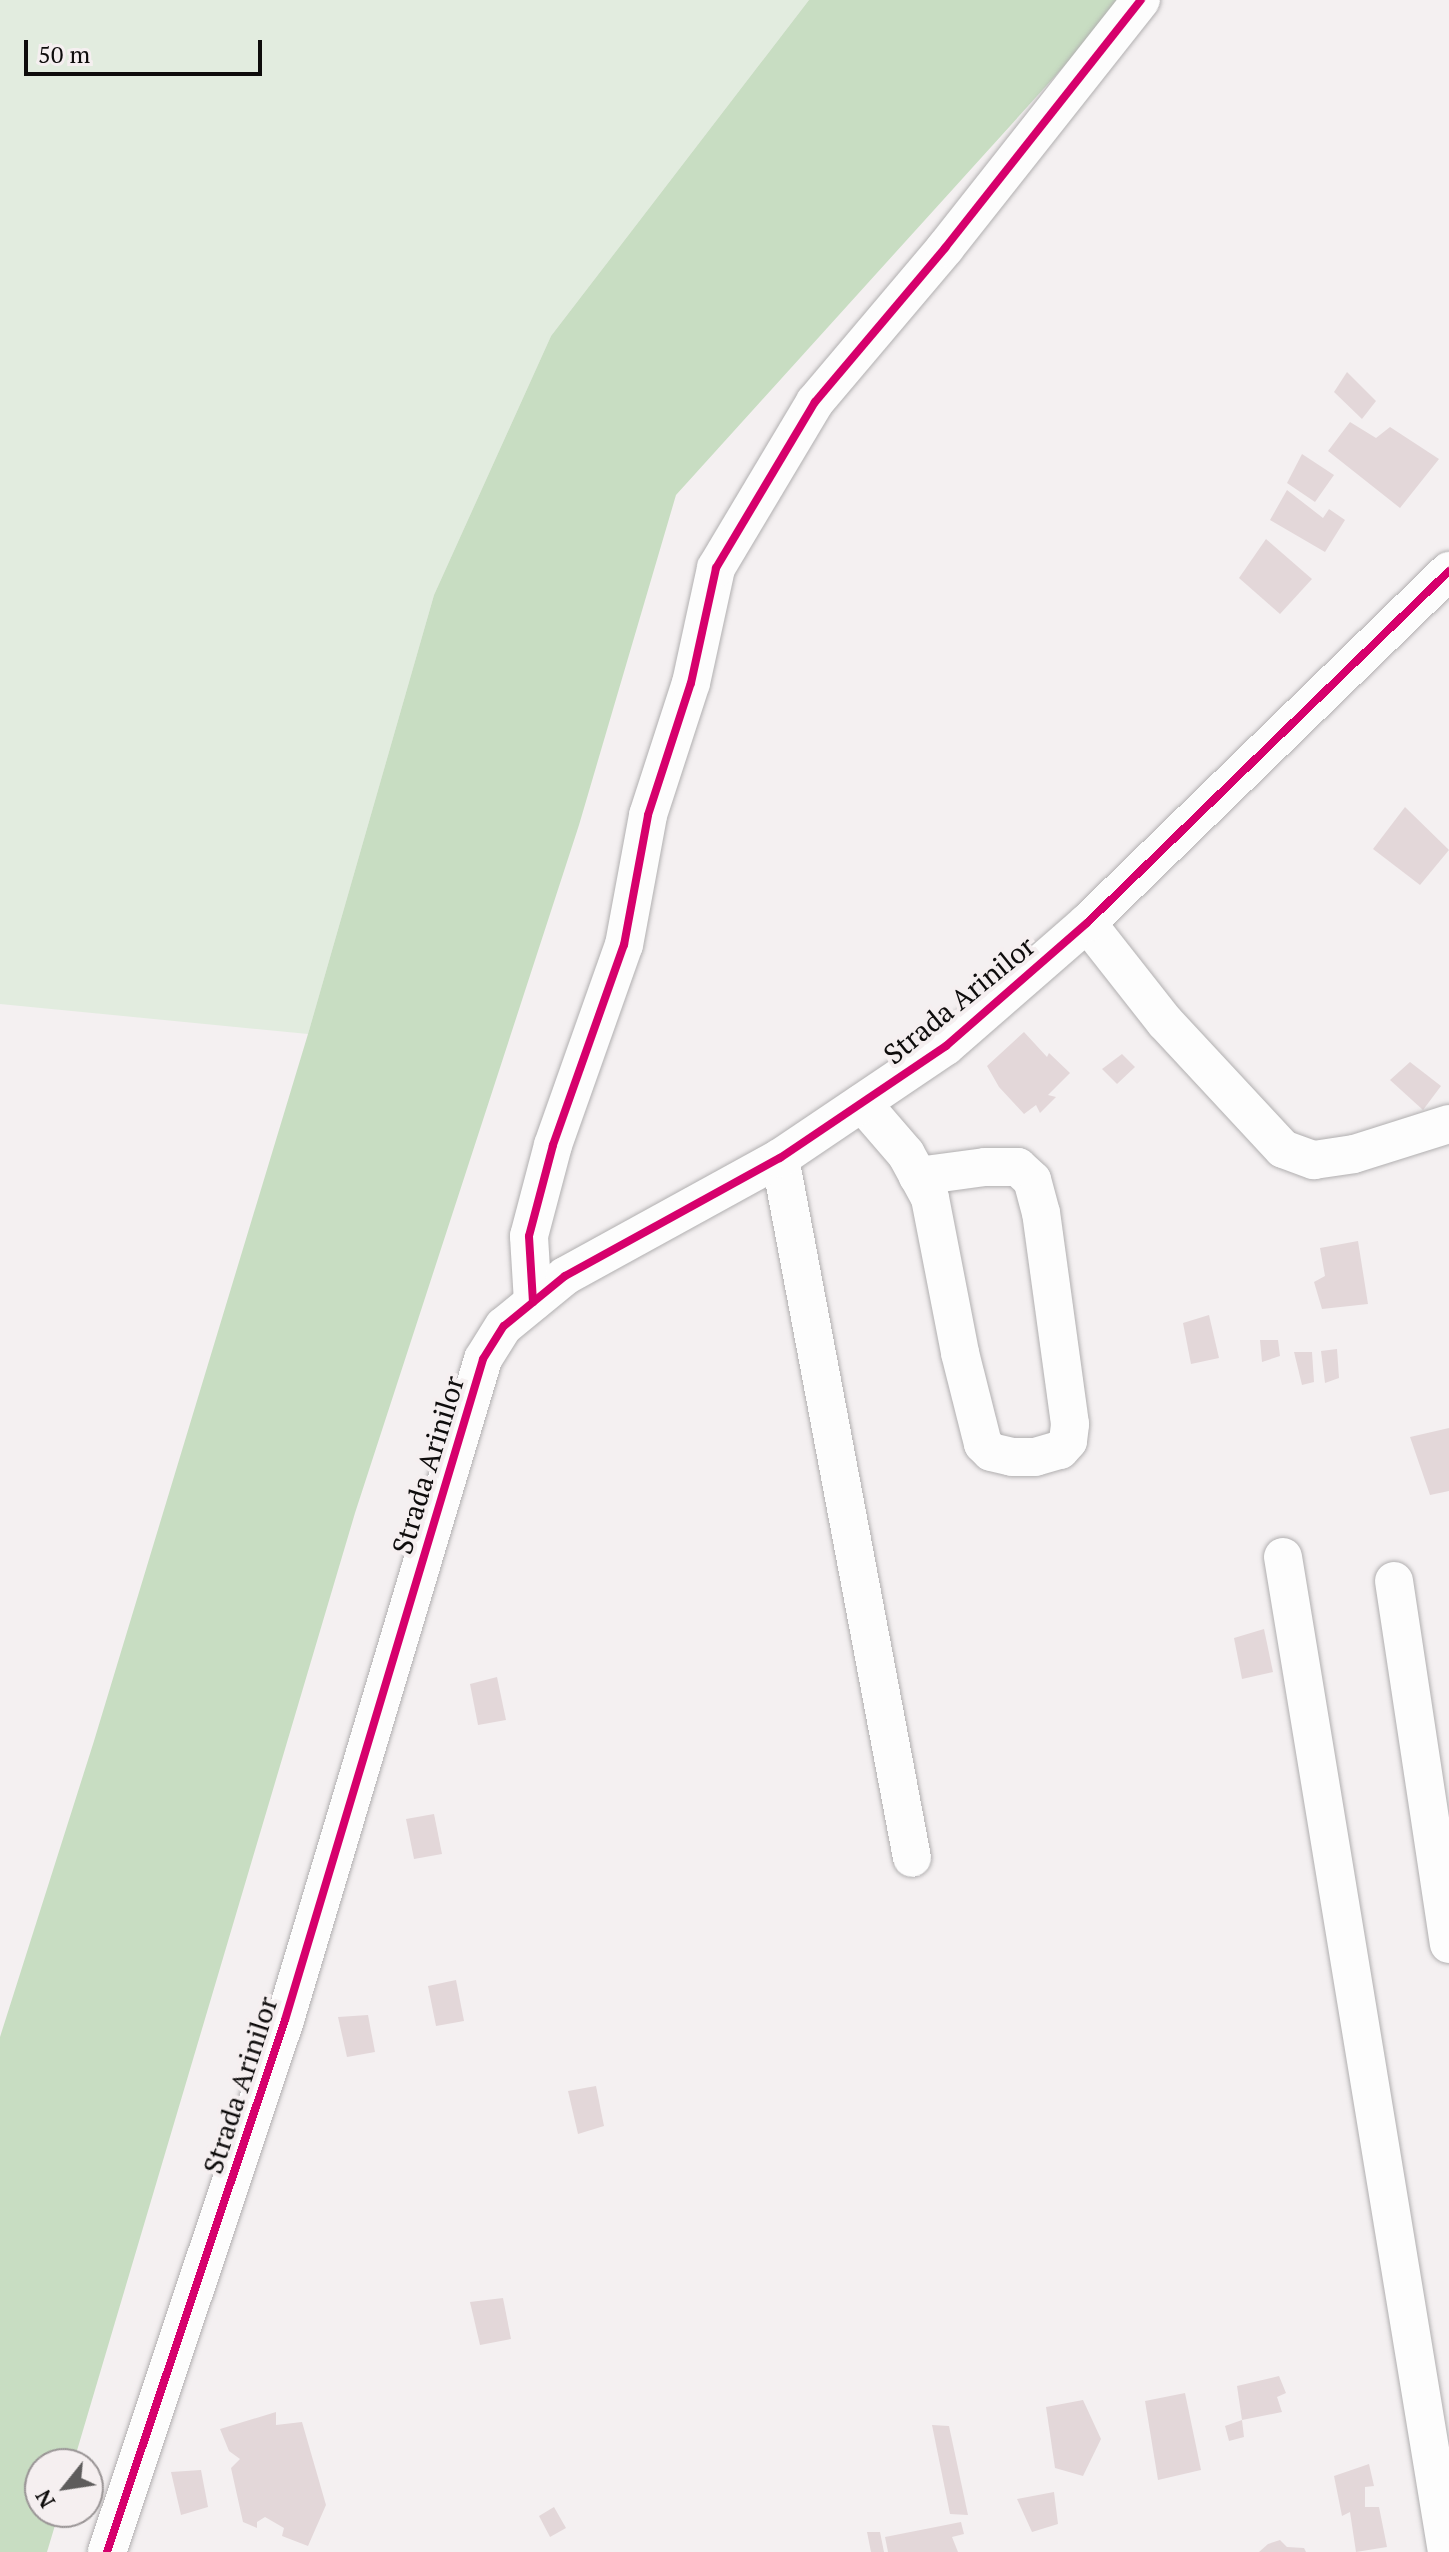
<!DOCTYPE html>
<html>
<head>
<meta charset="utf-8">
<style>
  body { margin:0 }
  #map { position:relative; width:1449px; height:2552px; overflow:hidden; background:#f4f0f1; font-family:"PT Serif",serif }
  div>[style] { position:absolute }
  .green>* { inset:0; background:#e2ecdf }
  .water>* { inset:0; background:#c8ddc2 }
  .building>* { inset:0; background:#e3d7d9 }
  .roads { filter:drop-shadow(0 0 2px #b1afb0) drop-shadow(0 0 2px #b1afb0) }
  .minor>* { height:38px; margin:-19px; padding:0 19px; transform-origin:19px; border-radius:19px; background:#fdfdfd }
  .cycleway>* { height:8px; margin:-4px; padding:0 4px; transform-origin:4px; border-radius:4px; background:#d6006c }
  span { translate:-50% -50%; white-space:nowrap; text-align:center; line-height:1.15; -webkit-text-stroke:8px #f5eff0; paint-order:stroke }
  .street-label { font-size:28px; color:#0e0c0c }
  .north { position:absolute; left:24px; top:2448px; width:80px; height:80px; box-sizing:border-box; background:#f5eff0; border:2px solid #999495; border-radius:50%; rotate:240deg; font-size:22px; font-weight:700; line-height:32px; text-align:center; color:#0e0c0c }
  .north::after { content:''; display:block; margin:auto; width:28px; height:36px; background:#5e5c5c; clip-path:polygon(50% 0,100% 100%,50% 72%,0 100%) }
  .scale { position:absolute; left:24px; top:40px; width:238px; height:36px; box-sizing:border-box; border:4px solid #0e0c0c; border-top:0; padding-left:10px; font-size:24px; line-height:28px; white-space:nowrap; color:#0e0c0c; -webkit-text-stroke:6px #f5eff0; paint-order:stroke }
</style>
</head>
<body>
<div id="map">
  <div class="green">
    <div style="clip-path:polygon(0 0,809px 0,551px 336px,434px 595px,308px 1034px,0 1004px)"></div>
  </div>
  <div class="water">
    <div style="clip-path:polygon(809px 0,1118px 0,1086px 42px,676px 495px,579px 825px,355px 1513px,73px 2464px,40px 2464px,40px 2512px,59px 2512px,47px 2552px,0 2552px,0 2037px,94px 1741px,308px 1034px,434px 595px,551px 336px)"></div>
  </div>
  <div class="building">
    <div style="clip-path:polygon(1347px 372px,1376px 401px,1362px 419px,1334px 392px)"></div>
    <div style="clip-path:polygon(1350px 422px,1376px 438px,1390px 427px,1439px 459px,1400px 508px,1328px 451px)"></div>
    <div style="clip-path:polygon(1302px 454px,1334px 475px,1315px 502px,1287px 483px)"></div>
    <div style="clip-path:polygon(1287px 490px,1323px 518px,1329px 509px,1345px 520px,1325px 552px,1270px 520px)"></div>
    <div style="clip-path:polygon(1266px 539px,1312px 579px,1280px 614px,1239px 578px)"></div>
    <div style="clip-path:polygon(1405px 807px,1449px 850px,1420px 885px,1373px 849px)"></div>
    <div style="clip-path:polygon(1024px 1032px,1047px 1057px,1049px 1053px,1070px 1073px,1048px 1095px,1056px 1097px,1040px 1113px,1036px 1105px,1024px 1114px,999px 1087px,987px 1066px)"></div>
    <div style="clip-path:polygon(1122px 1054px,1135px 1067px,1117px 1084px,1102px 1069px)"></div>
    <div style="clip-path:polygon(1410px 1062px,1441px 1086px,1423px 1110px,1390px 1080px)"></div>
    <div style="clip-path:polygon(1358px 1241px,1368px 1304px,1322px 1309px,1314px 1282px,1325px 1276px,1320px 1248px)"></div>
    <div style="clip-path:polygon(1209px 1315px,1219px 1358px,1191px 1364px,1183px 1323px)"></div>
    <div style="clip-path:polygon(1260px 1340px,1278px 1340px,1280px 1356px,1262px 1362px)"></div>
    <div style="clip-path:polygon(1337px 1349px,1339px 1378px,1325px 1383px,1321px 1351px)"></div>
    <div style="clip-path:polygon(1294px 1352px,1312px 1352px,1314px 1382px,1302px 1385px)"></div>
    <div style="clip-path:polygon(1449px 1428px,1449px 1491px,1430px 1495px,1410px 1437px)"></div>
    <div style="clip-path:polygon(1264px 1629px,1273px 1672px,1242px 1679px,1234px 1638px)"></div>
    <div style="clip-path:polygon(497px 1677px,506px 1720px,478px 1725px,470px 1684px)"></div>
    <div style="clip-path:polygon(434px 1814px,442px 1854px,414px 1859px,406px 1819px)"></div>
    <div style="clip-path:polygon(456px 1980px,464px 2021px,436px 2026px,428px 1986px)"></div>
    <div style="clip-path:polygon(368px 2015px,375px 2052px,347px 2057px,338px 2017px)"></div>
    <div style="clip-path:polygon(596px 2086px,604px 2126px,578px 2134px,568px 2091px)"></div>
    <div style="clip-path:polygon(503px 2298px,511px 2339px,480px 2345px,470px 2302px)"></div>
    <div style="clip-path:polygon(1279px 2376px,1286px 2393px,1277px 2397px,1282px 2412px,1242px 2420px,1237px 2386px)"></div>
    <div style="clip-path:polygon(1185px 2393px,1201px 2470px,1158px 2480px,1145px 2401px)"></div>
    <div style="clip-path:polygon(1083px 2400px,1101px 2439px,1083px 2476px,1055px 2468px,1046px 2407px)"></div>
    <div style="clip-path:polygon(276px 2412px,276px 2425px,302px 2422px,326px 2505px,308px 2546px,282px 2536px,284px 2528px,265px 2517px,257px 2522px,257px 2528px,243px 2522px,231px 2468px,240px 2459px,229px 2451px,220px 2429px)"></div>
    <div style="clip-path:polygon(1242px 2420px,1244px 2437px,1229px 2441px,1225px 2426px)"></div>
    <div style="clip-path:polygon(932px 2425px,949px 2426px,968px 2515px,950px 2514px)"></div>
    <div style="clip-path:polygon(1369px 2464px,1374px 2486px,1365px 2487px,1365px 2507px,1379px 2507px,1387px 2547px,1356px 2552px,1350px 2512px,1342px 2516px,1334px 2476px)"></div>
    <div style="clip-path:polygon(201px 2470px,208px 2507px,181px 2515px,171px 2472px)"></div>
    <div style="clip-path:polygon(1054px 2492px,1058px 2524px,1032px 2532px,1017px 2499px)"></div>
    <div style="clip-path:polygon(554px 2507px,566px 2528px,550px 2537px,539px 2516px)"></div>
    <div style="clip-path:polygon(961px 2522px,964px 2534px,952px 2537px,958px 2552px,888px 2552px,885px 2537px)"></div>
    <div style="clip-path:polygon(867px 2532px,880px 2532px,884px 2552px,871px 2552px)"></div>
    <div style="clip-path:polygon(1280px 2540px,1287px 2547px,1304px 2548px,1306px 2552px,1259px 2552px,1268px 2544px)"></div>
  </div>
  <div class="roads">
    <div class="minor">
      <div style="left:1087px;top:923px;width:126px;rotate:51.8deg"></div>
      <div style="left:1165px;top:1022px;width:173px;rotate:47.1deg"></div>
      <div style="left:1283px;top:1149px;width:33px;rotate:20deg"></div>
      <div style="left:1314px;top:1160px;width:40px;rotate:-8.5deg"></div>
      <div style="left:1354px;top:1154px;width:100px;rotate:-17.5deg"></div>
      <div style="left:862px;top:1103px;width:67px;rotate:49.2deg"></div>
      <div style="left:906px;top:1154px;width:50px;rotate:61.4deg"></div>
      <div style="left:930px;top:1198px;width:158px;rotate:79deg"></div>
      <div style="left:960px;top:1353px;width:94px;rotate:75.8deg"></div>
      <div style="left:983px;top:1444px;width:11px;rotate:45deg"></div>
      <div style="left:991px;top:1452px;width:22px;rotate:13deg"></div>
      <div style="left:1012px;top:1457px;width:23px"></div>
      <div style="left:1035px;top:1457px;width:26px;rotate:-16deg"></div>
      <div style="left:1060px;top:1450px;width:12px;rotate:-48deg"></div>
      <div style="left:1068px;top:1441px;width:17px;rotate:-83deg"></div>
      <div style="left:1070px;top:1424px;width:213px;rotate:-97.8deg"></div>
      <div style="left:1041px;top:1213px;width:34px;rotate:-105deg"></div>
      <div style="left:1032px;top:1180px;width:19px;rotate:-137deg"></div>
      <div style="left:1018px;top:1167px;width:33px;rotate:180deg"></div>
      <div style="left:985px;top:1167px;width:68px;rotate:172.3deg"></div>
      <div style="left:780px;top:1158px;width:712px;rotate:79.32deg"></div>
      <div style="left:533px;top:1302px;width:66px;rotate:-93.5deg"></div>
      <div style="left:529px;top:1236px;width:94px;rotate:-75.2deg"></div>
      <div style="left:553px;top:1145px;width:212px;rotate:-70.5deg"></div>
      <div style="left:624px;top:945px;width:132px;rotate:-79.5deg"></div>
      <div style="left:648px;top:815px;width:139px;rotate:-72deg"></div>
      <div style="left:691px;top:683px;width:118px;rotate:-77.7deg"></div>
      <div style="left:716px;top:568px;width:193px;rotate:-59.2deg"></div>
      <div style="left:815px;top:402px;width:202px;rotate:-49.8deg"></div>
      <div style="left:945px;top:248px;width:316px;rotate:-51.7deg"></div>
      <div style="left:1283px;top:1557px;width:1008px;rotate:80.64deg"></div>
      <div style="left:1394px;top:1581px;width:367px;rotate:81.4deg"></div>
      <div style="left:107px;top:2552px;width:561px;rotate:-71.5deg"></div>
      <div style="left:285px;top:2020px;width:690px;rotate:-73.32deg"></div>
      <div style="left:483px;top:1359px;width:39px;rotate:-58deg"></div>
      <div style="left:504px;top:1326px;width:79px;rotate:-39.3deg"></div>
      <div style="left:565px;top:1276px;width:245px;rotate:-28.8deg"></div>
      <div style="left:780px;top:1158px;width:200px;rotate:-34deg"></div>
      <div style="left:946px;top:1046px;width:187px;rotate:-41.1deg"></div>
      <div style="left:1087px;top:923px;width:505px;rotate:-44.2deg"></div>
    </div>
  </div>
  <div class="cycleway">
    <div style="left:533px;top:1302px;width:66px;rotate:-93.5deg"></div>
    <div style="left:529px;top:1236px;width:94px;rotate:-75.2deg"></div>
    <div style="left:553px;top:1145px;width:212px;rotate:-70.5deg"></div>
    <div style="left:624px;top:945px;width:132px;rotate:-79.5deg"></div>
    <div style="left:648px;top:815px;width:139px;rotate:-72deg"></div>
    <div style="left:691px;top:683px;width:118px;rotate:-77.7deg"></div>
    <div style="left:716px;top:568px;width:193px;rotate:-59.2deg"></div>
    <div style="left:815px;top:402px;width:202px;rotate:-49.8deg"></div>
    <div style="left:945px;top:248px;width:316px;rotate:-51.7deg"></div>
    <div style="left:107px;top:2552px;width:561px;rotate:-71.5deg"></div>
    <div style="left:285px;top:2020px;width:690px;rotate:-73.32deg"></div>
    <div style="left:483px;top:1359px;width:39px;rotate:-58deg"></div>
    <div style="left:504px;top:1326px;width:79px;rotate:-39.3deg"></div>
    <div style="left:565px;top:1276px;width:245px;rotate:-28.8deg"></div>
    <div style="left:780px;top:1158px;width:200px;rotate:-34deg"></div>
    <div style="left:946px;top:1046px;width:187px;rotate:-41.1deg"></div>
    <div style="left:1087px;top:923px;width:505px;rotate:-44.2deg"></div>
  </div>
  <div class="street-label">
    <span style="left:959px;top:1000px;rotate:-39deg">Strada Arinilor</span>
    <span style="left:428px;top:1465px;rotate:-73deg">Strada Arinilor</span>
    <span style="left:240px;top:2085px;rotate:-72deg">Strada Arinilor</span>
  </div>
  <div class="north">N</div>
  <div class="scale">50 m</div>
</div>
</body>
</html>
